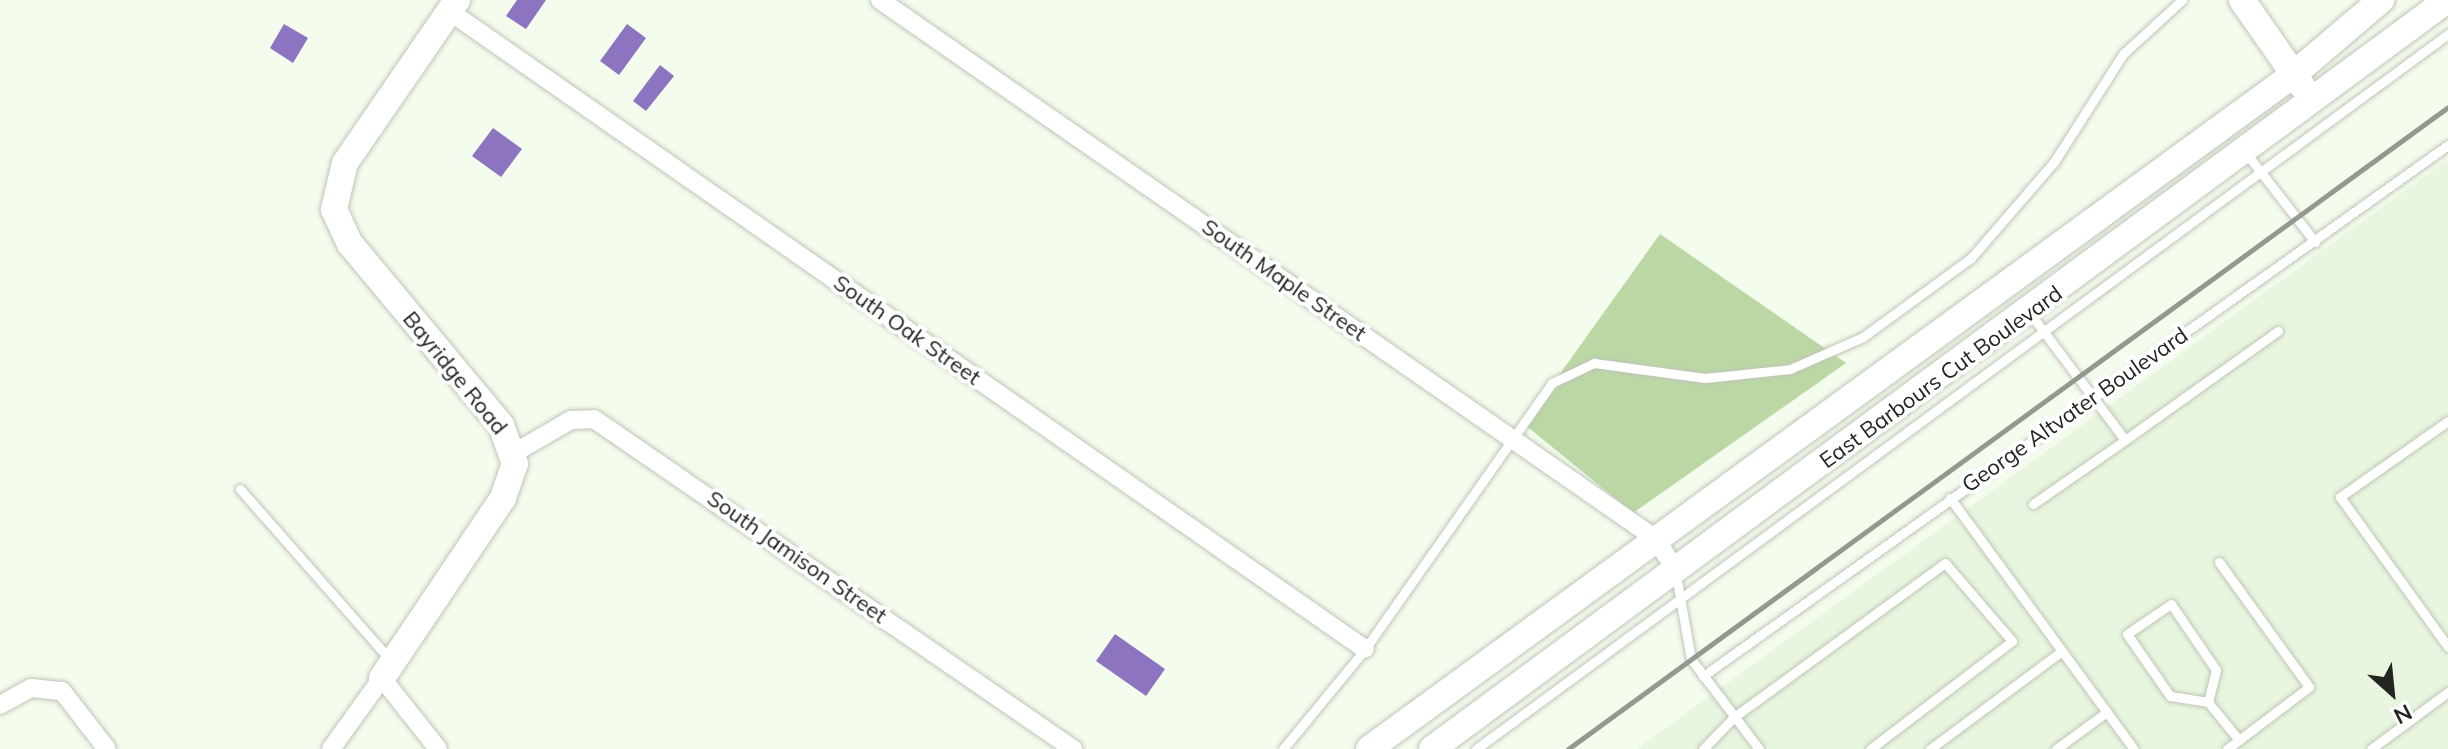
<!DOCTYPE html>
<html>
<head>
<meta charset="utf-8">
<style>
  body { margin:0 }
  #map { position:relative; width:2448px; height:749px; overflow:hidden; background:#f3fced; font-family:Mulish,sans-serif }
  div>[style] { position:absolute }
  .built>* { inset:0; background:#e8f6df }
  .green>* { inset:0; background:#bbd8a4 }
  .building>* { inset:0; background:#8d74c0 }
  .roads { filter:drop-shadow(0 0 2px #bec6b7) drop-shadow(0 0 2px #bec6b7) }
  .lane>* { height:9px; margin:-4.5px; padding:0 4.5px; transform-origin:4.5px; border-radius:4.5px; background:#fff }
  .street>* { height:18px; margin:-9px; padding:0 9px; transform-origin:9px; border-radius:9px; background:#fff }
  .secondary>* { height:26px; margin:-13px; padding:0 13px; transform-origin:13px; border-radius:13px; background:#fff }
  .rail>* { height:5px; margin:-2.5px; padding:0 2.5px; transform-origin:2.5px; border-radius:2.5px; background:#93998e }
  span { translate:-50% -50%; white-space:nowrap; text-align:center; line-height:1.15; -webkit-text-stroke:8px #fff; paint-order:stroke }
  .street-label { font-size:22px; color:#222520 }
  .north { position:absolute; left:2352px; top:653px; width:80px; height:80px; -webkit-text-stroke:6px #fff; paint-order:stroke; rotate:153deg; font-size:22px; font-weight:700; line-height:32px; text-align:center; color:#222520 }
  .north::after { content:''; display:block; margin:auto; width:28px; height:36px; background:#222520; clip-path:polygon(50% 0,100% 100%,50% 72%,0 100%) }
</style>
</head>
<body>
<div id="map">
  <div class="built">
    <div style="clip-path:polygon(2448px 159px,2448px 749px,1637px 749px)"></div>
  </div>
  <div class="green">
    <div style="clip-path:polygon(1660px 234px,1846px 363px,1633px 513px,1524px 424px)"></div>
  </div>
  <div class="building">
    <div style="clip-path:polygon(517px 0,546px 0,526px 29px,506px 16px)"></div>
    <div style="clip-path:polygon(284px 24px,308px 38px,293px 63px,270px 48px)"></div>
    <div style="clip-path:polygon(627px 24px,646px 38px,619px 75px,600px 61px)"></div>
    <div style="clip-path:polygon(660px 65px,674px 76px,646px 111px,633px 101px)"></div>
    <div style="clip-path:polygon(493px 128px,522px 149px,501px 177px,472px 156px)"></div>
    <div style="clip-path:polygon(1115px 634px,1165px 669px,1146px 696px,1096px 661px)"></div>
  </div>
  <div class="roads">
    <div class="lane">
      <div style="left:2246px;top:153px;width:113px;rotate:52.2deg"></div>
      <div style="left:2029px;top:312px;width:160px;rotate:53.1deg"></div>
      <div style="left:2125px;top:440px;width:188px;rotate:-35.5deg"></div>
      <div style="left:2448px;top:421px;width:132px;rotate:144.9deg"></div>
      <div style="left:2340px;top:497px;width:185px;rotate:54.2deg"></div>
      <div style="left:240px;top:489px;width:227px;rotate:48.7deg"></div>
      <div style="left:1950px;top:498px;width:311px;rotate:53.8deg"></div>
      <div style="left:2033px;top:504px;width:112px;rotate:-34.8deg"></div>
      <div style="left:2219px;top:562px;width:154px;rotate:54.2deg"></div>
      <div style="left:2309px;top:687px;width:103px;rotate:142.9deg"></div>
      <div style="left:1676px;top:575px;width:85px;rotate:79.9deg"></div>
      <div style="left:1691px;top:659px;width:113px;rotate:52.9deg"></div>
      <div style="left:1703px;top:676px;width:915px;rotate:-35.48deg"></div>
      <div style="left:2208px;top:702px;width:38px;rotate:-171deg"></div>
      <div style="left:2170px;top:696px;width:75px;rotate:-124.7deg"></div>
      <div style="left:2127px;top:634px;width:53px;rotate:-34.3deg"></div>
      <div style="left:2171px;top:604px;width:80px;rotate:55.7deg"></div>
      <div style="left:2216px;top:670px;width:33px;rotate:104deg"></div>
      <div style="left:2208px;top:702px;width:49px;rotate:50.8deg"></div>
      <div style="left:1283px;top:749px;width:129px;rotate:-50.6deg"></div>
      <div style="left:1365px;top:649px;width:325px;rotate:-54.9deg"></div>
      <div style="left:1552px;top:383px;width:47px;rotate:-25.5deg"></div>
      <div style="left:1594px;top:363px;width:112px;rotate:7.7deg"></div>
      <div style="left:1705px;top:378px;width:85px;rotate:-6deg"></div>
      <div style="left:1790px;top:369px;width:80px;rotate:-23.7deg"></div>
      <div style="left:1863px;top:337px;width:134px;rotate:-36.2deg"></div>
      <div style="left:1971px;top:258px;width:127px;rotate:-49.2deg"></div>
      <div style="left:2054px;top:162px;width:128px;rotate:-57.4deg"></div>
      <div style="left:2123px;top:54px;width:80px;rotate:-42.5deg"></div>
      <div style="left:1476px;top:749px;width:1207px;rotate:-36.34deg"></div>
      <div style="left:1703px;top:749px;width:45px;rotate:-45.9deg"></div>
      <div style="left:1734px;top:717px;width:261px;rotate:-36.1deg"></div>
      <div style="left:1945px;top:563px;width:103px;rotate:49.3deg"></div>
      <div style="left:2012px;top:641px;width:178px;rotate:142.7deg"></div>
      <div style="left:1930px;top:749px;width:164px;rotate:-36.6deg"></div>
      <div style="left:2056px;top:749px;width:63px;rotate:-36deg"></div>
      <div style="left:2371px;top:749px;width:96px;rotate:-36.5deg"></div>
    </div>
    <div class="street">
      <div style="left:880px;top:0;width:945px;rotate:34.78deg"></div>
      <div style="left:1656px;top:539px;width:38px;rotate:58deg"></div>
      <div style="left:449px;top:11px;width:1116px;rotate:34.86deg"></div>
      <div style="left:514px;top:453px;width:66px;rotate:-30.1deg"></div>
      <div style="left:571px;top:420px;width:23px;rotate:-2deg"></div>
      <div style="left:594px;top:419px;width:582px;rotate:34.56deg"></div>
      <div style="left:0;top:705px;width:35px;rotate:-29deg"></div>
      <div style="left:31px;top:688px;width:31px;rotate:6deg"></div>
      <div style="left:62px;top:691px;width:73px;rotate:52.2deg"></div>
      <div style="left:331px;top:749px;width:87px;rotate:-54.3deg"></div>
      <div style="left:382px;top:678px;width:90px;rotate:51.7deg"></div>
    </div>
    <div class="secondary">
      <div style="left:2242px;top:0;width:105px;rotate:55.1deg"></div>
      <div style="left:382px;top:678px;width:217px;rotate:-56.1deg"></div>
      <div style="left:503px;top:498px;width:36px;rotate:-71deg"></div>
      <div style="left:515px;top:464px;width:41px;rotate:-109.7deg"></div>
      <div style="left:501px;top:425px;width:236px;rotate:-129.8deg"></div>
      <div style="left:350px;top:244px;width:38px;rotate:-115deg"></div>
      <div style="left:334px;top:209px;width:47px;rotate:-76.6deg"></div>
      <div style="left:345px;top:163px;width:198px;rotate:-55.5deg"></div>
      <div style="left:1369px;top:749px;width:1144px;rotate:-36.11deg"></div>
      <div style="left:2293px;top:75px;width:116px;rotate:-40.4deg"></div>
      <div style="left:1432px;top:749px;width:1261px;rotate:-36.42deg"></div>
    </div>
  </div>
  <div class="rail">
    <div style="left:1568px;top:749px;width:1089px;rotate:-36.11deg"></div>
  </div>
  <div class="street-label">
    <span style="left:1284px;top:280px;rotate:35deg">South Maple Street</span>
    <span style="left:907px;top:330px;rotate:35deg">South Oak Street</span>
    <span style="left:455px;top:373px;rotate:51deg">Bayridge Road</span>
    <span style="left:1941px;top:377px;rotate:-36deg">East Barbours Cut Boulevard</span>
    <span style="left:2075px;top:410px;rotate:-35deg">George Altvater Boulevard</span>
    <span style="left:797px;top:557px;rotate:35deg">South Jamison Street</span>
  </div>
  <div class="north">N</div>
</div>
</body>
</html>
